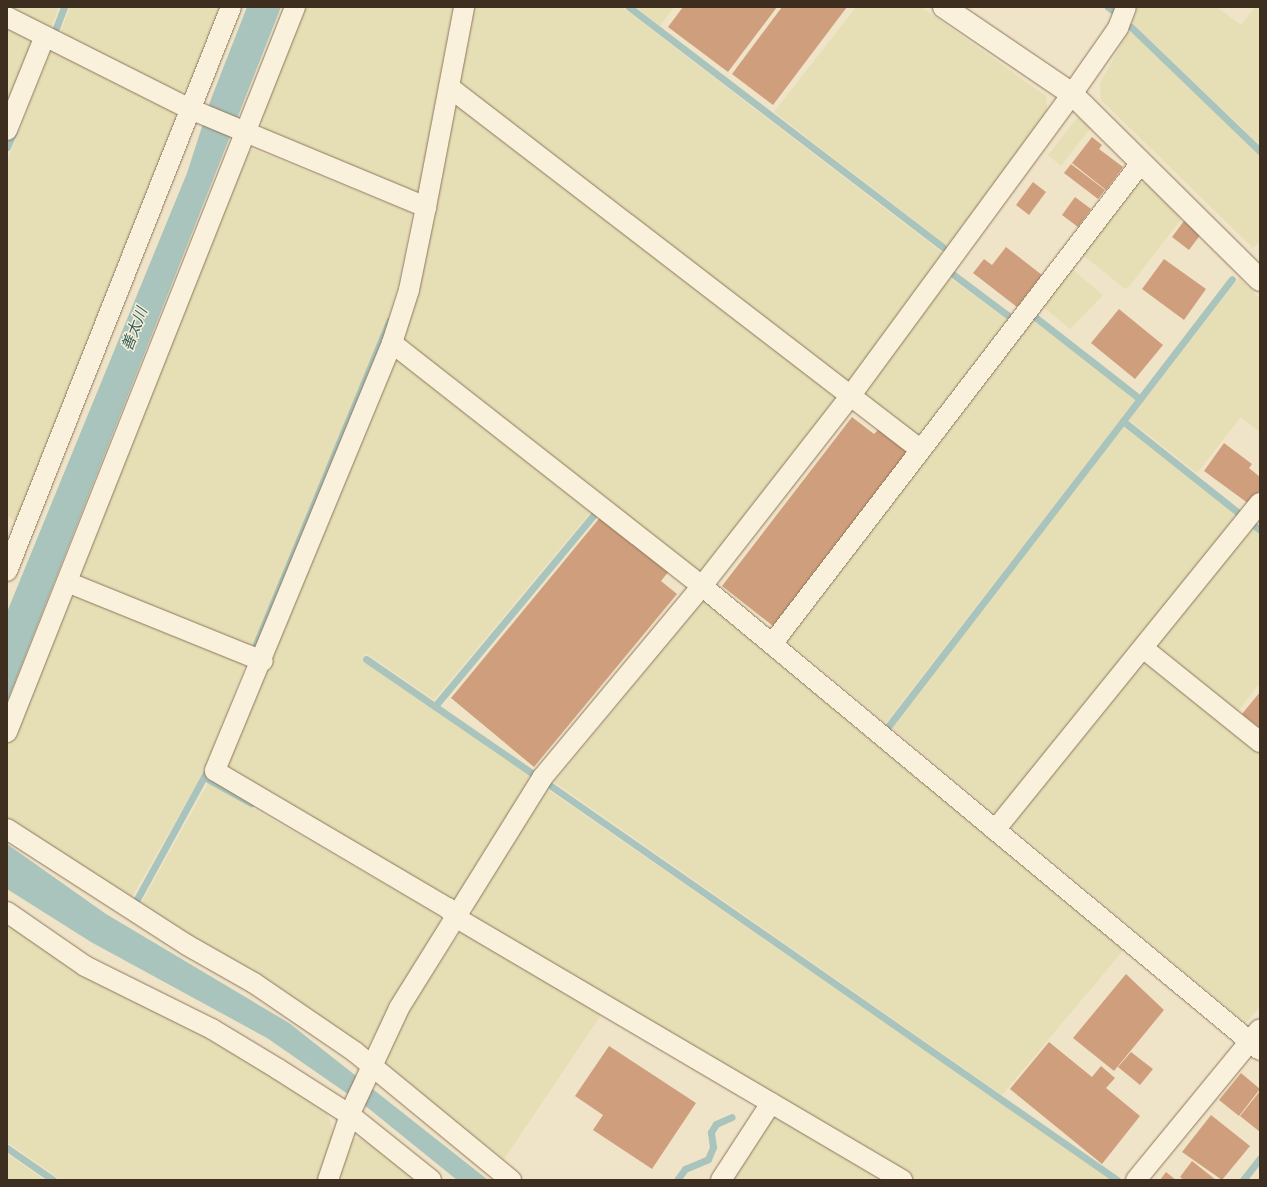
<!DOCTYPE html>
<html>
<head>
<meta charset="utf-8">
<style>
  body { margin:0 }
  #map { position:relative; width:1267px; height:1187px; overflow:hidden; background:#f0e4c8; font-family:Merriweather,"Noto Sans JP",serif }
  div>[style] { position:absolute }
  .farmland>* { inset:0; background:#e6deb5 }
  .water>* { inset:0; background:#a9c4bc }
  .stream>* { height:7px; margin:-3.5px; padding:0 3.5px; transform-origin:3.5px; border-radius:3.5px; background:#a9c4bc }
  .building>* { inset:0; background:#cf9f7d }
  .roads { filter:drop-shadow(0 0 1px #8d765c) drop-shadow(0 0 1px #8d765c) }
  .minor>* { height:20px; margin:-10px; padding:0 10px; transform-origin:10px; border-radius:10px; background:#faf1dc }
  .tertiary>* { height:22px; margin:-11px; padding:0 11px; transform-origin:11px; border-radius:11px; background:#faf1dc }
  span { translate:-50% -50%; white-space:nowrap; text-align:center; line-height:1.15; -webkit-text-stroke:3px #f7eed8; paint-order:stroke }
  .water-label { font-size:15px; color:#2f5d5a; font-style:italic }
  .frame { position:absolute; inset:0; border:8px solid #3d2e20; pointer-events:none }
</style>
</head>
<body>
<div id="map">
  <div class="farmland">
    <div style="clip-path:polygon(7px 7px,59px 7px,50px 31px)"></div>
    <div style="clip-path:polygon(70px 7px,224px 7px,192px 86px,177px 95px,59px 36px)"></div>
    <div style="clip-path:polygon(301px 7px,453px 7px,418px 194px,264px 131px,259px 114px)"></div>
    <div style="clip-path:polygon(469px 7px,622px 7px,944px 254px,850px 381px,844px 382px,458px 88px)"></div>
    <div style="clip-path:polygon(636px 7px,674px 7px,660px 26px)"></div>
    <div style="clip-path:polygon(856px 7px,921px 7px,1046px 96px,1048px 115px,949px 247px,774px 112px)"></div>
    <div style="clip-path:polygon(1138px 7px,1217px 7px,1241px 25px,1255px 7px,1260px 7px,1260px 145px,1132px 23px)"></div>
    <div style="clip-path:polygon(7px 23px,30px 34px,36px 49px,7px 121px)"></div>
    <div style="clip-path:polygon(1129px 30px,1260px 155px,1260px 241px,1253px 248px,1101px 100px,1100px 83px)"></div>
    <div style="clip-path:polygon(52px 47px,173px 110px,177px 122px,22px 517px,16px 521px,7px 516px,7px 162px)"></div>
    <div style="clip-path:polygon(453px 100px,837px 394px,836px 401px,705px 572px,699px 572px,451px 376px,447px 381px,400px 346px)"></div>
    <div style="clip-path:polygon(1078px 117px,1092px 126px,1061px 166px,1048px 155px)"></div>
    <div style="clip-path:polygon(252px 149px,412px 213px,399px 282px,387px 321px,251px 651px,74px 576px,239px 165px)"></div>
    <div style="clip-path:polygon(1132px 182px,1146px 183px,1182px 218px,1128px 288px,1124px 288px,1079px 252px)"></div>
    <div style="clip-path:polygon(1072px 269px,1103px 295px,1070px 329px,1042px 306px)"></div>
    <div style="clip-path:polygon(949px 277px,1010px 322px,921px 441px,863px 393px)"></div>
    <div style="clip-path:polygon(1239px 278px,1260px 299px,1260px 432px,1241px 417px,1197px 473px,1129px 420px)"></div>
    <div style="clip-path:polygon(1030px 318px,1136px 399px,886px 723px,786px 640px)"></div>
    <div style="clip-path:polygon(393px 352px,595px 507px,434px 700px,366px 653px,361px 660px,532px 777px,455px 901px,231px 772px,227px 762px)"></div>
    <div style="clip-path:polygon(1124px 424px,1240px 517px,998px 816px,892px 728px)"></div>
    <div style="clip-path:polygon(1249px 526px,1260px 535px,1260px 683px,1234px 716px,1150px 648px)"></div>
    <div style="clip-path:polygon(70px 589px,248px 657px,202px 775px,129px 902px,7px 821px,7px 746px)"></div>
    <div style="clip-path:polygon(703px 601px,709px 601px,1126px 947px,1002px 1095px,554px 782px)"></div>
    <div style="clip-path:polygon(1142px 656px,1260px 750px,1260px 1006px,1246px 1023px,1008px 824px)"></div>
    <div style="clip-path:polygon(208px 783px,439px 915px,441px 926px,368px 1046px,361px 1049px,138px 909px)"></div>
    <div style="clip-path:polygon(547px 789px,1112px 1180px,917px 1180px,476px 919px,473px 908px)"></div>
    <div style="clip-path:polygon(7px 921px,209px 1036px,316px 1103px,327px 1113px,334px 1133px,319px 1180px,61px 1180px,7px 1142px)"></div>
    <div style="clip-path:polygon(461px 931px,601px 1015px,504px 1159px,387px 1069px,383px 1060px,407px 1012px)"></div>
    <div style="clip-path:polygon(771px 1114px,882px 1180px,727px 1180px)"></div>
    <div style="clip-path:polygon(355px 1138px,364px 1138px,416px 1180px,338px 1180px,348px 1146px)"></div>
    <div style="clip-path:polygon(7px 1154px,45px 1180px,7px 1180px)"></div>
  </div>
  <div class="water">
    <div style="clip-path:polygon(247px 7px,281px 7px,7px 702px,7px 612px,187px 173px,211px 99px)"></div>
    <div style="clip-path:polygon(7px 844px,106px 914px,289px 1023px,488px 1180px,457px 1180px,368px 1108px,267px 1038px,91px 942px,7px 889px)"></div>
  </div>
  <div class="stream">
    <div style="left:629px;top:7px;width:395px;rotate:37.4deg"></div>
    <div style="left:1108px;top:7px;width:9px;rotate:36deg"></div>
    <div style="left:1131px;top:27px;width:179px;rotate:43.9deg"></div>
    <div style="left:56px;top:28px;width:22px;rotate:-69deg"></div>
    <div style="left:7px;top:147px;width:17px;rotate:-66deg"></div>
    <div style="left:954px;top:275px;width:70px;rotate:36.9deg"></div>
    <div style="left:1035px;top:317px;width:133px;rotate:38deg"></div>
    <div style="left:1123px;top:421px;width:149px;rotate:38.5deg"></div>
    <div style="left:1252px;top:524px;width:10px;rotate:37deg"></div>
    <div style="left:254px;top:649px;width:355px;rotate:-67.6deg"></div>
    <div style="left:366px;top:659px;width:201px;rotate:34.5deg"></div>
    <div style="left:435px;top:706px;width:254px;rotate:-50.3deg"></div>
    <div style="left:887px;top:728px;width:566px;rotate:-52.46deg"></div>
    <div style="left:204px;top:777px;width:54px;rotate:29deg"></div>
    <div style="left:551px;top:786px;width:690px;rotate:34.84deg"></div>
    <div style="left:136px;top:901px;width:146px;rotate:-61.3deg"></div>
    <div style="left:7px;top:1148px;width:56px;rotate:34.8deg"></div>
    <div style="left:677px;top:1180px;width:14px;rotate:-54deg"></div>
    <div style="left:685px;top:1169px;width:25px;rotate:-23deg"></div>
    <div style="left:708px;top:1159px;width:13px;rotate:-67deg"></div>
    <div style="left:713px;top:1147px;width:15px;rotate:-98deg"></div>
    <div style="left:711px;top:1132px;width:9px;rotate:-58deg"></div>
    <div style="left:716px;top:1124px;width:17px;rotate:-24deg"></div>
    <div style="left:1243px;top:1180px;width:28px;rotate:-52deg"></div>
  </div>
  <div class="building">
    <div style="clip-path:polygon(683px 7px,777px 7px,728px 72px,668px 27px)"></div>
    <div style="clip-path:polygon(782px 7px,847px 7px,773px 105px,732px 74px)"></div>
    <div style="clip-path:polygon(1092px 137px,1102px 145px,1099px 149px,1123px 167px,1106px 190px,1072px 163px)"></div>
    <div style="clip-path:polygon(1071px 164px,1105px 190px,1098px 199px,1064px 173px)"></div>
    <div style="clip-path:polygon(1033px 182px,1046px 192px,1029px 215px,1016px 205px)"></div>
    <div style="clip-path:polygon(1075px 197px,1091px 209px,1078px 227px,1062px 215px)"></div>
    <div style="clip-path:polygon(1184px 221px,1201px 234px,1189px 250px,1172px 237px)"></div>
    <div style="clip-path:polygon(1006px 247px,1042px 275px,1017px 307px,973px 273px,984px 259px,992px 265px)"></div>
    <div style="clip-path:polygon(1164px 259px,1206px 289px,1184px 320px,1142px 289px)"></div>
    <div style="clip-path:polygon(1119px 309px,1163px 345px,1135px 379px,1091px 343px)"></div>
    <div style="clip-path:polygon(852px 417px,874px 434px,879px 429px,909px 452px,773px 626px,722px 586px)"></div>
    <div style="clip-path:polygon(1224px 443px,1252px 464px,1249px 468px,1260px 477px,1260px 490px,1249px 504px,1204px 471px)"></div>
    <div style="clip-path:polygon(602px 515px,669px 571px,661px 581px,677px 594px,534px 767px,451px 698px)"></div>
    <div style="clip-path:polygon(1260px 692px,1260px 728px,1242px 714px)"></div>
    <div style="clip-path:polygon(1126px 974px,1164px 1010px,1114px 1071px,1073px 1038px)"></div>
    <div style="clip-path:polygon(1049px 1042px,1092px 1077px,1101px 1066px,1115px 1078px,1106px 1088px,1140px 1116px,1102px 1164px,1010px 1089px)"></div>
    <div style="clip-path:polygon(609px 1046px,696px 1103px,652px 1169px,593px 1130px,603px 1115px,575px 1096px)"></div>
    <div style="clip-path:polygon(1131px 1052px,1153px 1069px,1140px 1085px,1118px 1067px)"></div>
    <div style="clip-path:polygon(1241px 1073px,1260px 1089px,1239px 1116px,1219px 1100px)"></div>
    <div style="clip-path:polygon(1260px 1091px,1260px 1132px,1240px 1116px)"></div>
    <div style="clip-path:polygon(1211px 1115px,1250px 1146px,1222px 1180px,1182px 1152px)"></div>
    <div style="clip-path:polygon(1192px 1161px,1216px 1180px,1184px 1180px,1180px 1177px)"></div>
    <div style="clip-path:polygon(1166px 1172px,1176px 1180px,1160px 1180px)"></div>
  </div>
  <div class="roads">
    <div class="minor">
      <div style="left:7px;top:17px;width:203px;rotate:26.7deg"></div>
      <div style="left:188px;top:108px;width:258px;rotate:22.6deg"></div>
      <div style="left:426px;top:207px;width:85px;rotate:101.6deg"></div>
      <div style="left:409px;top:290px;width:56px;rotate:107.8deg"></div>
      <div style="left:392px;top:343px;width:394px;rotate:38.1deg"></div>
      <div style="left:702px;top:586px;width:726px;rotate:39.74deg"></div>
      <div style="left:449px;top:87px;width:595px;rotate:37.56deg"></div>
      <div style="left:7px;top:130px;width:101px;rotate:-68deg"></div>
      <div style="left:426px;top:207px;width:204px;rotate:-79.2deg"></div>
      <div style="left:392px;top:343px;width:463px;rotate:112.5deg"></div>
      <div style="left:215px;top:771px;width:270px;rotate:30.5deg"></div>
      <div style="left:448px;top:908px;width:11px;rotate:52deg"></div>
      <div style="left:455px;top:917px;width:519px;rotate:30.47deg"></div>
      <div style="left:7px;top:571px;width:607px;rotate:-68.34deg"></div>
      <div style="left:67px;top:582px;width:211px;rotate:22deg"></div>
      <div style="left:772px;top:644px;width:606px;rotate:-52.51deg"></div>
      <div style="left:1143px;top:648px;width:150px;rotate:38.8deg"></div>
      <div style="left:7px;top:732px;width:780px;rotate:-68.33deg"></div>
      <div style="left:7px;top:829px;width:214px;rotate:32.8deg"></div>
      <div style="left:187px;top:945px;width:77px;rotate:29.6deg"></div>
      <div style="left:254px;top:983px;width:122px;rotate:34.3deg"></div>
      <div style="left:355px;top:1052px;width:202px;rotate:39.4deg"></div>
      <div style="left:995px;top:830px;width:421px;rotate:-51deg"></div>
      <div style="left:7px;top:912px;width:95px;rotate:34.7deg"></div>
      <div style="left:85px;top:966px;width:142px;rotate:26.4deg"></div>
      <div style="left:212px;top:1029px;width:77px;rotate:31.2deg"></div>
      <div style="left:278px;top:1069px;width:85px;rotate:32.6deg"></div>
      <div style="left:350px;top:1115px;width:104px;rotate:38.7deg"></div>
      <div style="left:328px;top:1180px;width:75px;rotate:-71.3deg"></div>
      <div style="left:352px;top:1109px;width:111px;rotate:-65deg"></div>
      <div style="left:399px;top:1008px;width:271px;rotate:-58.1deg"></div>
      <div style="left:542px;top:778px;width:250px;rotate:-50.2deg"></div>
      <div style="left:702px;top:586px;width:242px;rotate:-52deg"></div>
      <div style="left:851px;top:395px;width:373px;rotate:-53.7deg"></div>
      <div style="left:1072px;top:94px;width:80px;rotate:-55.1deg"></div>
      <div style="left:1118px;top:28px;width:22px;rotate:-69deg"></div>
      <div style="left:721px;top:1180px;width:92px;rotate:-57deg"></div>
      <div style="left:1136px;top:1180px;width:195px;rotate:-50.6deg"></div>
    </div>
    <div class="tertiary">
      <div style="left:944px;top:7px;width:155px;rotate:34.2deg"></div>
      <div style="left:1072px;top:94px;width:264px;rotate:44.7deg"></div>
    </div>
  </div>
  <div class="water-label">
    <span style="left:134px;top:329px;rotate:-69deg">善太川</span>
  </div>
  <div class="frame"></div>
</div>
</body>
</html>
